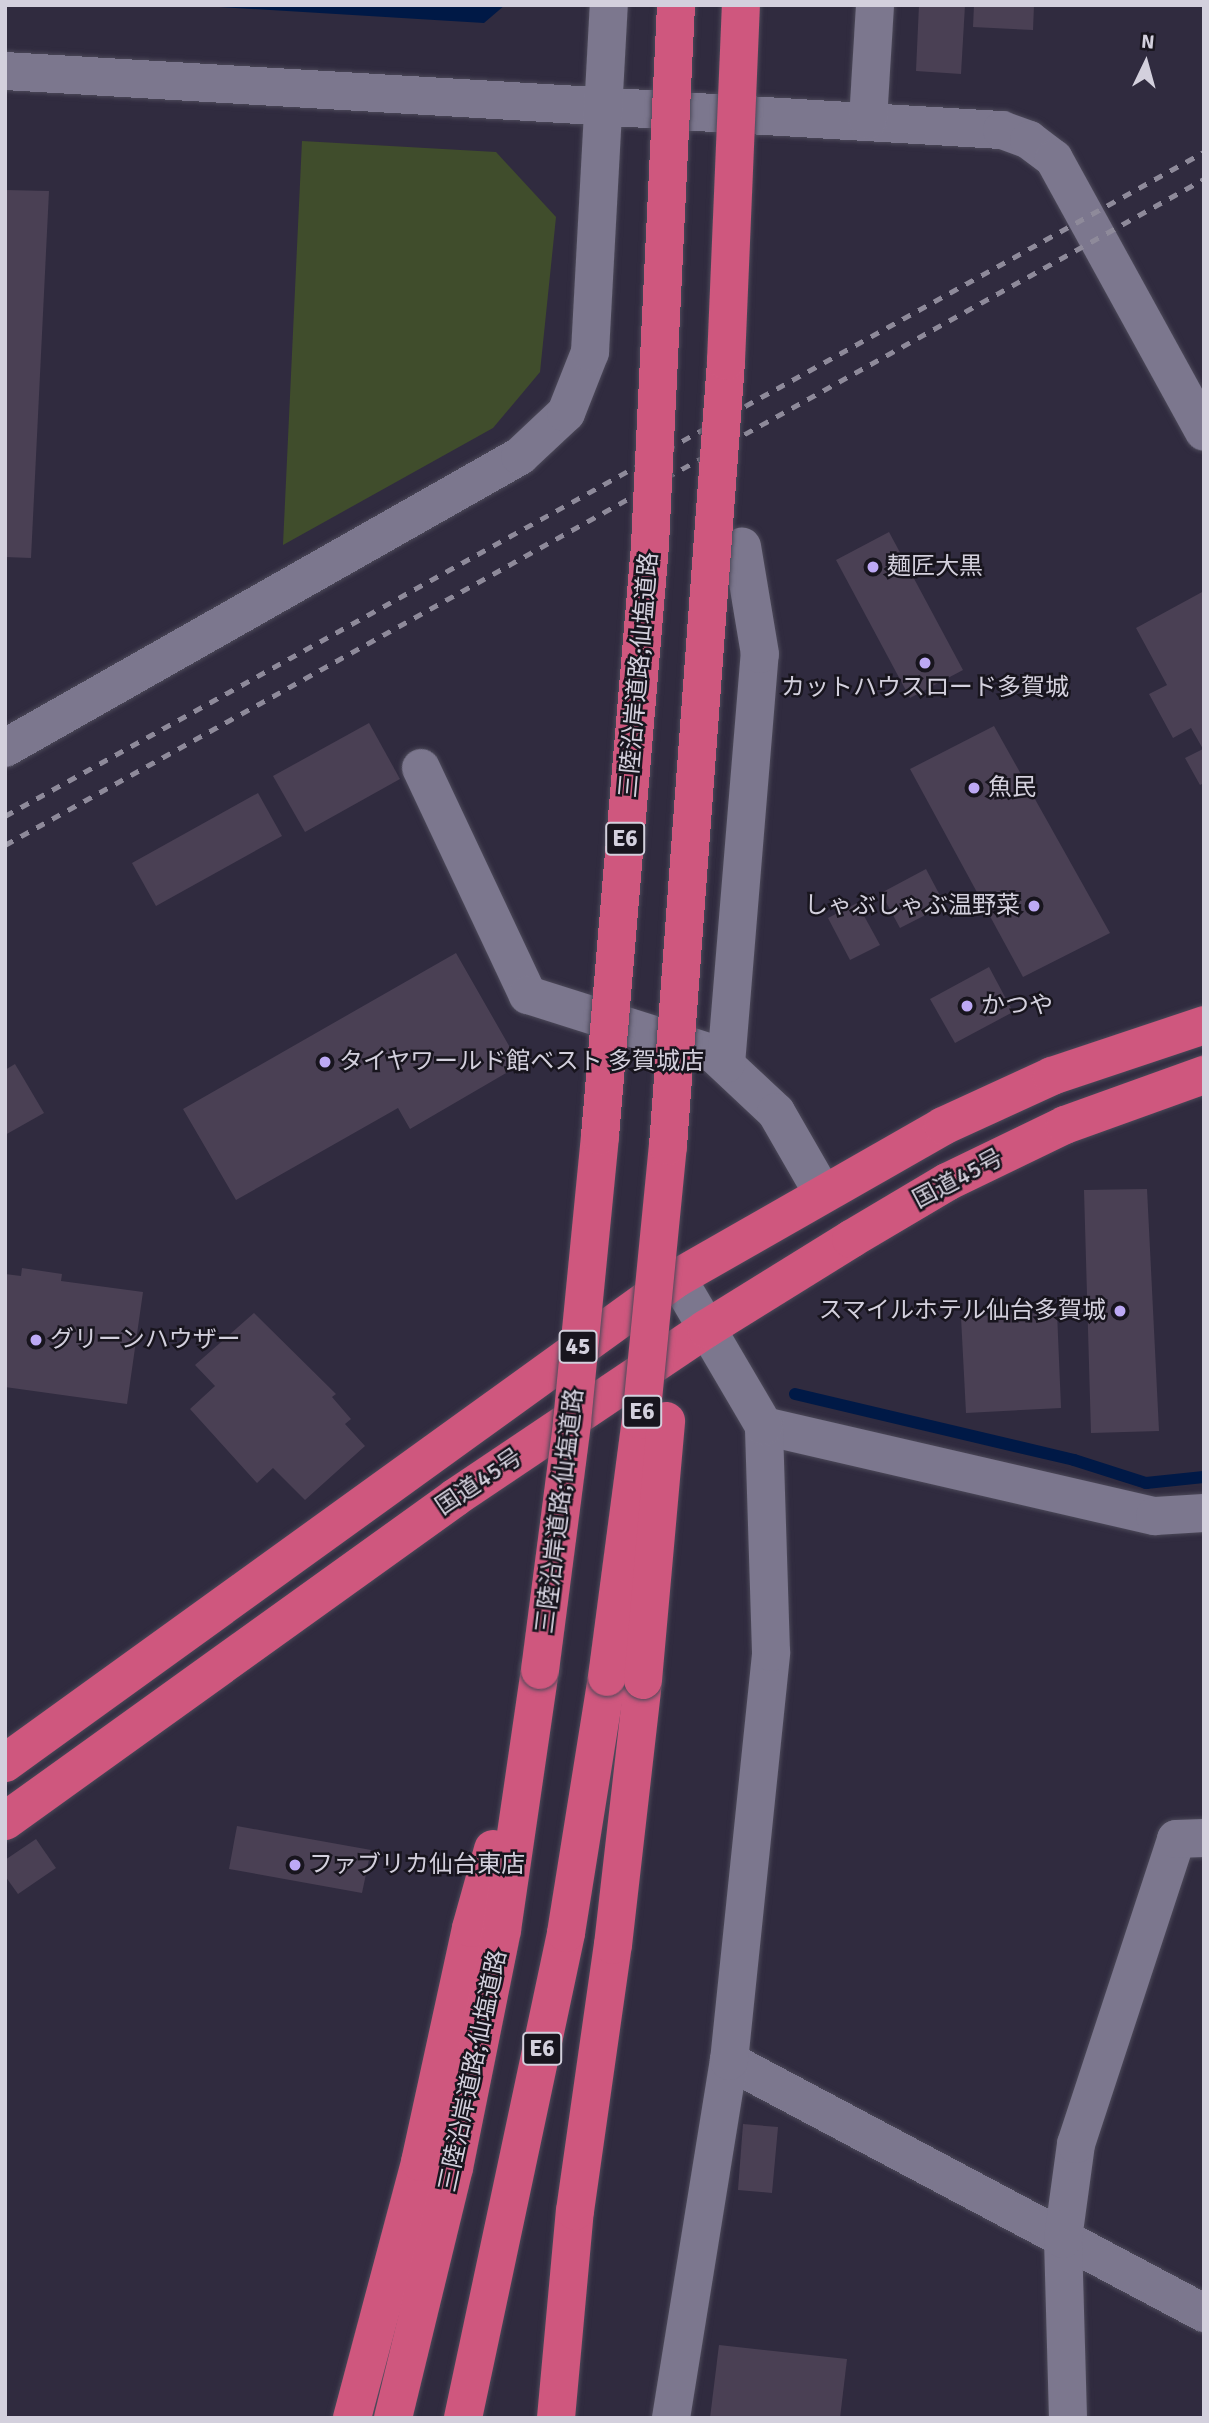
<!DOCTYPE html>
<html>
<head>
<meta charset="utf-8">
<style>
  body { margin:0 }
  #map { position:relative; width:1209px; height:2423px; overflow:hidden; background:#302b3f; font-family:Signika,"Noto Sans JP",sans-serif }
  div>[style] { position:absolute }
  .green>* { inset:0; background:#404d2c }
  .water>* { inset:0; background:#001946 }
  .stream>* { height:12px; margin:-6px; padding:0 6px; transform-origin:6px; border-radius:6px; background:#001946 }
  .building>* { inset:0; background:#4a4054 }
  .roads { filter:drop-shadow(0 0 2px #4c4959) drop-shadow(0 0 2px #4c4959) }
  .minor>* { height:38px; margin:-19px; padding:0 19px; transform-origin:19px; border-radius:19px; background:#7c778e }
  .highway>* { height:38px; margin:-19px; padding:0 19px; transform-origin:19px; border-radius:19px; background:#cf577e }
  .rail>* { height:5px; margin-top:-2.5px; transform-origin:0; background:repeating-linear-gradient(90deg,#8e8a9a 0 9px,transparent 0 18px) }
  .bridges { filter:drop-shadow(0 0 2px #4c4959) drop-shadow(0 0 2px #4c4959) }
  .highway-bridge>* { height:38px; margin:-19px; padding:0 19px; transform-origin:19px; border-radius:19px; background:#cf577e }
  .dots>* { width:19px; height:19px; translate:-50% -50%; box-sizing:border-box; border:4px solid #18151e; border-radius:50% }
  span { translate:-50% -50%; white-space:nowrap; text-align:center; line-height:1.15; -webkit-text-stroke:5px #18151e; paint-order:stroke }
  .shield-label span { padding:2px 5px; background:#18151e; border:2px solid; border-radius:5px; -webkit-text-stroke-width:0 }
  .shield-label { font-size:23px; color:#d3d0dd; font-weight:700 }
  .poi-label { font-size:24px; color:#d3d0dd }
  .left { translate:0 -50%; text-align:left }
  .right { translate:-100% -50%; text-align:right }
  .street-label { font-size:24px; color:#d3d0dd }
  .frame { position:absolute; inset:0; border:7px solid #d3d0dd; pointer-events:none }
  .north { position:absolute; left:1111px; top:28px; width:70px; height:70px; -webkit-text-stroke:5px #18151e; paint-order:stroke; rotate:5deg; font-size:19px; font-weight:700; line-height:28px; text-align:center; color:#d3d0dd }
  .north::after { content:''; display:block; margin:auto; width:24px; height:32px; background:#d3d0dd; clip-path:polygon(50% 0,100% 100%,50% 72%,0 100%) }
</style>
</head>
<body>
<div id="map">
  <div class="green">
    <div style="clip-path:polygon(302px 141px,496px 152px,556px 217px,540px 372px,493px 428px,283px 545px)"></div>
  </div>
  <div class="water">
    <div style="clip-path:polygon(187px 5px,505px 5px,484px 23px)"></div>
  </div>
  <div class="stream">
    <div style="left:795px;top:1394px;width:287px;rotate:13.3deg"></div>
    <div style="left:1074px;top:1460px;width:76px;rotate:17.7deg"></div>
    <div style="left:1146px;top:1483px;width:58px;rotate:-5.9deg"></div>
  </div>
  <div class="building">
    <div style="clip-path:polygon(919px 5px,965px 5px,961px 74px,916px 71px)"></div>
    <div style="clip-path:polygon(974px 5px,1034px 5px,1033px 30px,973px 27px)"></div>
    <div style="clip-path:polygon(5px 190px,49px 191px,31px 558px,5px 557px)"></div>
    <div style="clip-path:polygon(889px 532px,963px 670px,910px 698px,836px 560px)"></div>
    <div style="clip-path:polygon(1204px 591px,1204px 783px,1200px 785px,1185px 758px,1203px 749px,1191px 728px,1173px 738px,1149px 694px,1167px 685px,1136px 628px)"></div>
    <div style="clip-path:polygon(369px 723px,400px 779px,305px 832px,273px 776px)"></div>
    <div style="clip-path:polygon(994px 726px,1110px 933px,1023px 977px,910px 769px)"></div>
    <div style="clip-path:polygon(258px 793px,282px 836px,156px 906px,132px 863px)"></div>
    <div style="clip-path:polygon(926px 869px,945px 905px,900px 928px,881px 893px)"></div>
    <div style="clip-path:polygon(857px 903px,880px 945px,850px 960px,828px 918px)"></div>
    <div style="clip-path:polygon(456px 953px,520px 1065px,410px 1129px,398px 1108px,236px 1200px,183px 1109px)"></div>
    <div style="clip-path:polygon(989px 967px,1013px 1012px,955px 1043px,930px 999px)"></div>
    <div style="clip-path:polygon(15px 1064px,44px 1113px,5px 1135px,5px 1070px)"></div>
    <div style="clip-path:polygon(1147px 1189px,1159px 1431px,1091px 1433px,1084px 1190px)"></div>
    <div style="clip-path:polygon(22px 1268px,62px 1274px,61px 1281px,143px 1292px,127px 1404px,5px 1387px,5px 1274px,21px 1276px)"></div>
    <div style="clip-path:polygon(1057px 1312px,1061px 1408px,966px 1413px,961px 1317px)"></div>
    <div style="clip-path:polygon(254px 1313px,336px 1394px,332px 1397px,351px 1419px,345px 1424px,365px 1446px,305px 1500px,273px 1468px,257px 1483px,190px 1409px,215px 1386px,195px 1365px)"></div>
    <div style="clip-path:polygon(237px 1826px,371px 1850px,362px 1893px,229px 1869px)"></div>
    <div style="clip-path:polygon(36px 1839px,56px 1868px,18px 1894px,5px 1876px,5px 1860px)"></div>
    <div style="clip-path:polygon(743px 2124px,778px 2127px,772px 2193px,738px 2190px)"></div>
    <div style="clip-path:polygon(719px 2345px,847px 2359px,840px 2418px,710px 2418px)"></div>
  </div>
  <div class="roads">
    <div class="minor">
      <div style="left:5px;top:71px;width:999px;rotate:3.39deg"></div>
      <div style="left:1002px;top:130px;width:29px;rotate:20deg"></div>
      <div style="left:1029px;top:140px;width:31px;rotate:37deg"></div>
      <div style="left:1054px;top:159px;width:311px;rotate:61.2deg"></div>
      <div style="left:868px;top:120px;width:115px;rotate:-86.5deg"></div>
      <div style="left:5px;top:748px;width:592px;rotate:-29.55deg"></div>
      <div style="left:520px;top:456px;width:63px;rotate:-43.1deg"></div>
      <div style="left:566px;top:413px;width:66px;rotate:-68.5deg"></div>
      <div style="left:590px;top:352px;width:348px;rotate:-86.9deg"></div>
      <div style="left:421px;top:768px;width:251px;rotate:64.8deg"></div>
      <div style="left:528px;top:995px;width:195px;rotate:17.6deg"></div>
      <div style="left:714px;top:1054px;width:85px;rotate:43.1deg"></div>
      <div style="left:776px;top:1112px;width:92px;rotate:60.1deg"></div>
      <div style="left:726px;top:1064px;width:411px;rotate:-85.3deg"></div>
      <div style="left:760px;top:654px;width:109px;rotate:-99.5deg"></div>
      <div style="left:764px;top:1426px;width:401px;rotate:13deg"></div>
      <div style="left:1155px;top:1516px;width:49px;rotate:-3.5deg"></div>
      <div style="left:729px;top:2061px;width:538px;rotate:27.95deg"></div>
      <div style="left:671px;top:2418px;width:362px;rotate:-80.8deg"></div>
      <div style="left:729px;top:2061px;width:411px;rotate:-84.1deg"></div>
      <div style="left:771px;top:1652px;width:226px;rotate:-91.8deg"></div>
      <div style="left:764px;top:1426px;width:172px;rotate:-120.4deg"></div>
      <div style="left:1068px;top:2418px;width:179px;rotate:-91.6deg"></div>
      <div style="left:1063px;top:2239px;width:96px;rotate:-82.2deg"></div>
      <div style="left:1076px;top:2144px;width:321px;rotate:-71.8deg"></div>
      <div style="left:1176px;top:1839px;width:28px;rotate:-2deg"></div>
    </div>
    <div class="highway">
      <div style="left:5px;top:1763px;width:829px;rotate:-35.82deg"></div>
      <div style="left:677px;top:1278px;width:306px;rotate:-29.7deg"></div>
      <div style="left:943px;top:1126px;width:120px;rotate:-24.6deg"></div>
      <div style="left:1052px;top:1076px;width:160px;rotate:-18.5deg"></div>
      <div style="left:5px;top:1821px;width:555px;rotate:-35.69deg"></div>
      <div style="left:456px;top:1497px;width:301px;rotate:-33.9deg"></div>
      <div style="left:706px;top:1329px;width:171px;rotate:-31.8deg"></div>
      <div style="left:851px;top:1239px;width:112px;rotate:-30.7deg"></div>
      <div style="left:947px;top:1182px;width:131px;rotate:-25.8deg"></div>
      <div style="left:1065px;top:1125px;width:148px;rotate:-19.8deg"></div>
      <div style="left:352px;top:2418px;width:265px;rotate:-75.1deg"></div>
      <div style="left:420px;top:2162px;width:239px;rotate:-77.7deg"></div>
      <div style="left:471px;top:1928px;width:82px;rotate:-74.4deg"></div>
      <div style="left:393px;top:2418px;width:257px;rotate:-76.3deg"></div>
      <div style="left:454px;top:2168px;width:243px;rotate:-78.6deg"></div>
      <div style="left:502px;top:1930px;width:263px;rotate:-81.7deg"></div>
      <div style="left:463px;top:2418px;width:496px;rotate:-78deg"></div>
      <div style="left:566px;top:1933px;width:259px;rotate:-80.9deg"></div>
      <div style="left:556px;top:2418px;width:208px;rotate:-84.8deg"></div>
      <div style="left:575px;top:2211px;width:269px;rotate:-81.9deg"></div>
      <div style="left:613px;top:1945px;width:267px;rotate:-83.5deg"></div>
    </div>
  </div>
  <div class="rail">
    <div style="left:5px;top:816px;width:1371px;rotate:-28.98deg"></div>
    <div style="left:5px;top:845px;width:1372px;rotate:-29.05deg"></div>
  </div>
  <div class="bridges">
    <div class="highway-bridge">
      <div style="left:540px;top:1670px;width:250px;rotate:-82.6deg"></div>
      <div style="left:572px;top:1422px;width:287px;rotate:-84.4deg"></div>
      <div style="left:600px;top:1136px;width:593px;rotate:-85.16deg"></div>
      <div style="left:650px;top:545px;width:541px;rotate:-87.24deg"></div>
      <div style="left:607px;top:1677px;width:259px;rotate:-82.5deg"></div>
      <div style="left:641px;top:1420px;width:275px;rotate:-84.4deg"></div>
      <div style="left:668px;top:1146px;width:787px;rotate:-85.77deg"></div>
      <div style="left:726px;top:361px;width:356px;rotate:-87.6deg"></div>
      <div style="left:643px;top:1680px;width:260px;rotate:-84.9deg"></div>
    </div>
  </div>
  <div class="dots">
    <div style="left:873px;top:567px;background:#bda9f5"></div>
    <div style="left:925px;top:663px;background:#bda9f5"></div>
    <div style="left:974px;top:788px;background:#bda9f5"></div>
    <div style="left:1034px;top:906px;background:#bda9f5"></div>
    <div style="left:967px;top:1006px;background:#bda9f5"></div>
    <div style="left:325px;top:1062px;background:#bda9f5"></div>
    <div style="left:1120px;top:1311px;background:#bda9f5"></div>
    <div style="left:36px;top:1340px;background:#bda9f5"></div>
    <div style="left:295px;top:1865px;background:#bda9f5"></div>
  </div>
  <div class="shield-label">
    <span style="left:625px;top:839px">E6</span>
    <span style="left:578px;top:1347px">45</span>
    <span style="left:642px;top:1412px">E6</span>
    <span style="left:542px;top:2049px">E6</span>
  </div>
  <div class="poi-label">
    <span class="left" style="left:887px;top:567px">麺匠大黒</span>
    <span style="left:925px;top:688px">カットハウスロード多賀城</span>
    <span class="left" style="left:988px;top:788px">魚民</span>
    <span class="right" style="left:1020px;top:906px">しゃぶしゃぶ温野菜</span>
    <span class="left" style="left:981px;top:1006px">かつや</span>
    <span class="left" style="left:339px;top:1062px">タイヤワールド館ベスト 多賀城店</span>
    <span class="right" style="left:1106px;top:1311px">スマイルホテル仙台多賀城</span>
    <span class="left" style="left:50px;top:1340px">グリーンハウザー</span>
    <span class="left" style="left:309px;top:1865px">ファブリカ仙台東店</span>
  </div>
  <div class="street-label">
    <span style="left:639px;top:675px;rotate:-85deg">三陸沿岸道路;仙塩道路</span>
    <span style="left:958px;top:1179px;rotate:-28deg">国道45号</span>
    <span style="left:479px;top:1482px;rotate:-34deg">国道45号</span>
    <span style="left:560px;top:1511px;rotate:-83deg">三陸沿岸道路;仙塩道路</span>
    <span style="left:473px;top:2071px;rotate:-78deg">三陸沿岸道路;仙塩道路</span>
  </div>
  <div class="frame"></div>
  <div class="north">N</div>
</div>
</body>
</html>
